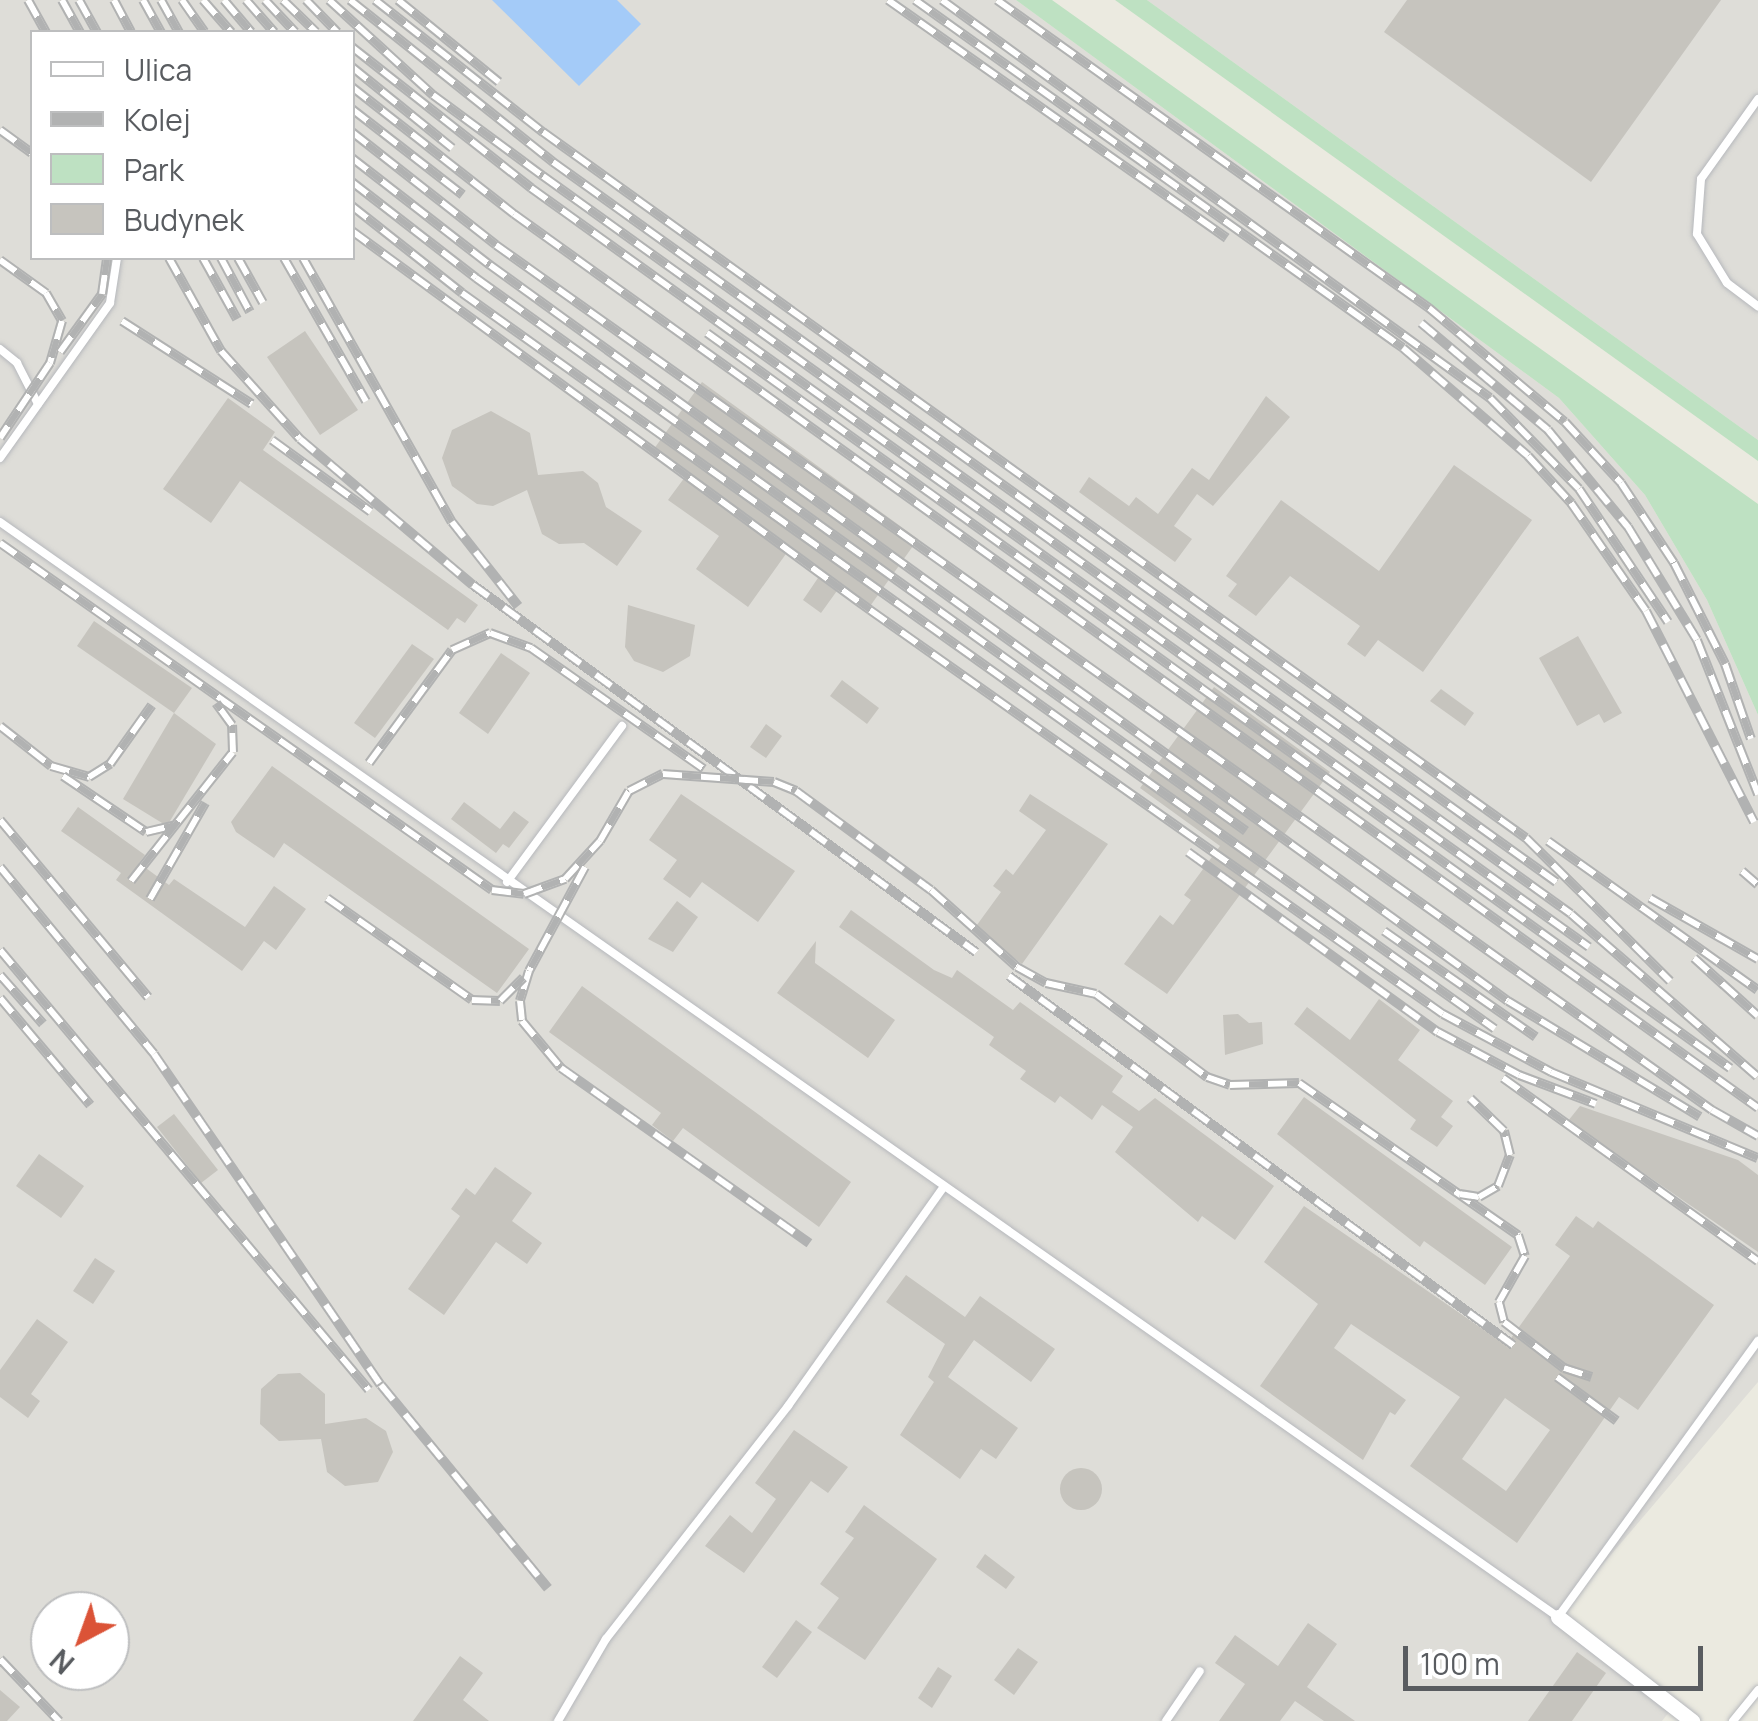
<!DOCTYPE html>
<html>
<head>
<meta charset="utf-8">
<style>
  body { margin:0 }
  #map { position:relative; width:1758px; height:1721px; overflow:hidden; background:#ebeae0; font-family:Manrope,sans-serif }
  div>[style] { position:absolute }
  .industrial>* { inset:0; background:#deddd8 }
  .green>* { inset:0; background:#bee1c2 }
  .water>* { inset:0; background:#a4cbf8 }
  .building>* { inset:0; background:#c6c4be }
  .round { border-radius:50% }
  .roads { filter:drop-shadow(0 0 2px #b6b8bc) drop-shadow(0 0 2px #b6b8bc) }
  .lane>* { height:8px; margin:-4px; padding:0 4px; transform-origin:4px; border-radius:4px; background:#fff }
  .street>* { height:15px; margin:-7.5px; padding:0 7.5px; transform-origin:7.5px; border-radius:7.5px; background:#fff }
  .rail>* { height:10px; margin-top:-5px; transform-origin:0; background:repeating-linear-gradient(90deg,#fff 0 19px,#b1b2b2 0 38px); box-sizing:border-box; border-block:2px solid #b1b2b2 }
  span { translate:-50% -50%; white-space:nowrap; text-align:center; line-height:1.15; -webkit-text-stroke:9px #fff; paint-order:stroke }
  .legend { position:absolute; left:30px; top:30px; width:325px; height:230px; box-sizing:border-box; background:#fff; border:2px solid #bdbebf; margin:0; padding:12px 18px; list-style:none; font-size:30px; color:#595c60 }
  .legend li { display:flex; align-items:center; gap:20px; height:50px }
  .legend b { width:50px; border:2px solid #bdbebf }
  .north { position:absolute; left:30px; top:1591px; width:100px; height:100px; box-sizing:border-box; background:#fff; border:2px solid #bdbebf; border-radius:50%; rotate:221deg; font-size:28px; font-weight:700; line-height:40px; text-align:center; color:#595c60 }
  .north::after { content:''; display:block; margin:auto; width:35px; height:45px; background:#db5337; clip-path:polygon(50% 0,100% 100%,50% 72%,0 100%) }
  .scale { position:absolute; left:1403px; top:1646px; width:300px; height:45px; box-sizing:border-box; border:5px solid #595c60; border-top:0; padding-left:12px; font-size:30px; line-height:35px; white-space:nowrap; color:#595c60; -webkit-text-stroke:8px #fff; paint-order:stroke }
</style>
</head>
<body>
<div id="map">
  <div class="industrial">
    <div style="clip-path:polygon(evenodd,0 0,1016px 0,1559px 398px,1645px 495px,1707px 600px,1758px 715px,1758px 1382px,1558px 1617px,1674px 1706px,1662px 1721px,0 1721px,0 0,32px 32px,352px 32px,352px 258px,32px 258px,32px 32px,0 0,50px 1611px,110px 1611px,110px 1671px,50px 1671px,50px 1611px)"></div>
    <div style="clip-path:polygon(1147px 0,1758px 0,1758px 440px)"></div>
  </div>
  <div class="green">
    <div style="clip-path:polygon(1016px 0,1052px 0,1758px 504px,1758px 715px,1707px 600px,1645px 495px,1559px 398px)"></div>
    <div style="clip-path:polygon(1115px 0,1147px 0,1758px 440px,1758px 461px)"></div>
  </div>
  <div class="water">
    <div style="clip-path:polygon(492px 0,617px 0,641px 24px,579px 86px)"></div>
  </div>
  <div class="building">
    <div style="clip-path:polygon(1407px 0,1721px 0,1591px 182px,1384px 32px)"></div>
    <div style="clip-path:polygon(305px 331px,358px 410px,320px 435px,267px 357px)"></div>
    <div style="clip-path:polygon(702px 382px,918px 539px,868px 609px,839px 588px,821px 613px,803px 600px,820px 575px,788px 551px,748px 607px,696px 569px,719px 536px,668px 500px,685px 477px,651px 453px)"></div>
    <div style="clip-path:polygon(1266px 396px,1290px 417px,1213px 506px,1197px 494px,1174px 526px,1192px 539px,1175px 562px,1079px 492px,1089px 477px,1129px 506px,1136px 497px,1158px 514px,1192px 468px,1209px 480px)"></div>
    <div style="clip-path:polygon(228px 398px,275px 432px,263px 450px,478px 605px,465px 623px,457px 618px,448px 630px,240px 481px,211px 523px,163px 489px)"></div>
    <div style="clip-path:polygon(491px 411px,530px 433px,538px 475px,583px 471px,598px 483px,606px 507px,642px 531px,617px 566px,584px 543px,559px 544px,542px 534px,527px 490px,493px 506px,477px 504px,452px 486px,442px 458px,452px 430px)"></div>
    <div style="clip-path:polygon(1454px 465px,1532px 520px,1423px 672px,1378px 640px,1365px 657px,1347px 644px,1360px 626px,1290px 576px,1256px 616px,1228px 596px,1237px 584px,1226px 576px,1281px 500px,1379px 571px)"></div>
    <div style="clip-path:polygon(628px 605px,695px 625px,690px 656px,663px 672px,634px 661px,625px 647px)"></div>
    <div style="clip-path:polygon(94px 621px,192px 688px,174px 713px,77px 646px)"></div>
    <div style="clip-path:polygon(1578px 636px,1622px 713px,1604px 723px,1599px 714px,1577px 726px,1539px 658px)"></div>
    <div style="clip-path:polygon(412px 644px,434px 659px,375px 738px,354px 723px)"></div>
    <div style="clip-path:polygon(501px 653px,530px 673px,488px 734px,459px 713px)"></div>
    <div style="clip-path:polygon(842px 680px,879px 708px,867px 724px,830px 696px)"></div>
    <div style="clip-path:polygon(1214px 687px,1330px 772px,1167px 994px,1124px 964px,1160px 915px,1173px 925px,1191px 900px,1184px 895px,1220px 846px,1140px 788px)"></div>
    <div style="clip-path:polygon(1441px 689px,1474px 713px,1465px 726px,1430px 701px)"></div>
    <div style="clip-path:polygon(174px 713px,216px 744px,167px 826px,123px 799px)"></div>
    <div style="clip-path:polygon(766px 724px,782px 736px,766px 758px,750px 747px)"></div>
    <div style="clip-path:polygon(272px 766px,529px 949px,497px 993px,284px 843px,274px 858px,236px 832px,231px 822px)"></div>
    <div style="clip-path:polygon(681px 794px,795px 871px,758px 922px,702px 882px,690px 898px,663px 879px,677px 860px,649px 840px)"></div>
    <div style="clip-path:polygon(1030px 794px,1108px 844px,1022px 964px,974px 929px,1001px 892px,993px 886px,1006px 869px,1013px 875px,1046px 830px,1019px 811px)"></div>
    <div style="clip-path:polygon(464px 802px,500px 829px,514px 811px,529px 822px,509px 848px,503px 844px,496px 853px,451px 819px)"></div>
    <div style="clip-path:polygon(78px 807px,145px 855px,139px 863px,169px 885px,174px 879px,245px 927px,274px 886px,306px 909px,276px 950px,264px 941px,242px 971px,116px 880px,121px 873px,61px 831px)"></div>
    <div style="clip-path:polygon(677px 901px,698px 917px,673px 952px,648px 939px)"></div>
    <div style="clip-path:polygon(851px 910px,934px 970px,952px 978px,957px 970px,1013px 1010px,1020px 1002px,1123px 1076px,1112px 1092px,1139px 1111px,1155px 1098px,1274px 1186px,1235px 1240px,1202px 1216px,1198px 1222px,1115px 1152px,1133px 1127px,1102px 1105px,1092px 1120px,1060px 1096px,1055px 1103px,1020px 1079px,1026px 1071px,989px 1045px,994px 1037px,839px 927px)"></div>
    <div style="clip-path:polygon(816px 941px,815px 963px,895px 1020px,868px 1058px,777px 993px)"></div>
    <div style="clip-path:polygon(582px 986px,851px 1182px,819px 1227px,683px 1128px,673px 1141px,652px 1125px,661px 1113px,549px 1032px)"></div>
    <div style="clip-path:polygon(1379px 999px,1420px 1030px,1398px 1060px,1453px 1101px,1441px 1117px,1453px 1126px,1437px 1147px,1410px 1129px,1416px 1120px,1294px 1024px,1307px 1007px,1350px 1040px)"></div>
    <div style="clip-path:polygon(1238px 1014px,1249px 1023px,1262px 1022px,1263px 1044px,1225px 1055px,1223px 1015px)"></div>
    <div style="clip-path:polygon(1304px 1097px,1512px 1247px,1485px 1285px,1424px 1241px,1420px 1247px,1277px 1134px)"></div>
    <div style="clip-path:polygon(1580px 1106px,1738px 1160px,1758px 1175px,1758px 1252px,1568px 1121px)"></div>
    <div style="clip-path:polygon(174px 1114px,218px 1170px,201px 1183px,157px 1127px)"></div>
    <div style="clip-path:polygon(39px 1154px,84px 1186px,61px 1218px,16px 1186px)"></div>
    <div style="clip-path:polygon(495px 1167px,532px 1193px,512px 1221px,542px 1243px,527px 1264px,496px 1242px,444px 1315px,408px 1289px,460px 1216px,451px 1209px,466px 1188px,475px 1195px)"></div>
    <div style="clip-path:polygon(evenodd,1304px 1206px,1506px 1345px,1570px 1256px,1555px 1245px,1576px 1216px,1593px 1228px,1598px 1221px,1714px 1305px,1638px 1410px,1619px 1397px,1517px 1543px,1410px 1466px,1460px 1397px,1351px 1324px,1334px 1348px,1406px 1400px,1395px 1415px,1390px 1412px,1363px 1460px,1260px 1386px,1318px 1304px,1264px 1262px,1304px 1206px,1505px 1398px,1550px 1430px,1506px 1491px,1462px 1459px,1505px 1398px)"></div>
    <div style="clip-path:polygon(95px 1258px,115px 1271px,93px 1304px,73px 1291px)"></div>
    <div style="clip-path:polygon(906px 1275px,965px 1317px,980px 1296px,1055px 1349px,1031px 1382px,974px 1340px,948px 1377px,1018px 1428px,996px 1459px,981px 1449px,960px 1479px,900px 1435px,934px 1382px,928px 1377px,945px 1344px,886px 1302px)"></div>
    <div style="clip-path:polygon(37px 1319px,68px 1342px,31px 1394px,40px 1401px,28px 1418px,0 1397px,0 1370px)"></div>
    <div style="clip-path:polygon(300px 1373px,325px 1394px,325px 1424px,366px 1418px,386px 1431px,393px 1452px,378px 1482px,345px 1486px,327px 1472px,321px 1439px,279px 1441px,260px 1424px,261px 1389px,278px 1374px)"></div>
    <div style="clip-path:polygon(794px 1430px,848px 1467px,828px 1493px,811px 1481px,744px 1573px,705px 1546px,730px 1515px,752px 1533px,776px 1499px,755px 1483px)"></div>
    <div class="round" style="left:1060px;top:1468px;width:42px;height:42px"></div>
    <div style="clip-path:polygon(864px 1505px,937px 1559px,865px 1660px,817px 1628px,839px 1598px,820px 1584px,854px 1538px,845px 1532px)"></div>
    <div style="clip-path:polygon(985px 1554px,1015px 1577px,1006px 1589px,976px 1567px)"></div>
    <div style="clip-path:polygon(796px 1620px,812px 1632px,777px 1678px,762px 1667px)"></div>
    <div style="clip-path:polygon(1308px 1623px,1337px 1644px,1307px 1687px,1355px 1721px,1324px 1721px,1295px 1701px,1280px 1721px,1219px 1721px,1245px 1684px,1215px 1663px,1235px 1635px,1278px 1666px)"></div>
    <div style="clip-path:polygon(1018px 1648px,1038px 1662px,1014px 1695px,994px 1680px)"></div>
    <div style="clip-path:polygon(1577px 1652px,1606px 1673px,1572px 1721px,1528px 1721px)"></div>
    <div style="clip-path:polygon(460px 1656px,483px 1673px,463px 1700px,489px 1721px,413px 1721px)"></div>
    <div style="clip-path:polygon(938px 1667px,952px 1676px,932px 1708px,918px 1698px)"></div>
    <div style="clip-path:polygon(0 1690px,20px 1707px,7px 1721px,0 1721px)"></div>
  </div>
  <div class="roads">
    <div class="lane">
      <div style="left:1758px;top:99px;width:98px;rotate:125.5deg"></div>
      <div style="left:1701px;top:179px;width:55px;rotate:94.2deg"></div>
      <div style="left:1697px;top:234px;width:57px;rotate:58.5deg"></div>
      <div style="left:1727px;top:283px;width:39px;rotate:37deg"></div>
      <div style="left:0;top:349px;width:22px;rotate:39deg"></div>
      <div style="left:17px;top:363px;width:46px;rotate:62.9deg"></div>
      <div style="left:0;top:458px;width:190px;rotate:-54.6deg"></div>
      <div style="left:110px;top:303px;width:46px;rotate:-81.2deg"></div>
      <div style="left:0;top:522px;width:1904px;rotate:35.1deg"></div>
      <div style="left:1558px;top:1617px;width:341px;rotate:-54.1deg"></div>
      <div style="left:507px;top:882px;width:194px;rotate:-53.6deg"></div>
      <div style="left:558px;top:1721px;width:95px;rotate:-59.7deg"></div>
      <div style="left:606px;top:1639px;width:296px;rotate:-52deg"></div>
      <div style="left:788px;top:1406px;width:266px;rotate:-54.6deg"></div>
      <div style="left:1166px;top:1721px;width:60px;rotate:-55.8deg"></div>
      <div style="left:1733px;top:1721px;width:40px;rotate:-51deg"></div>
    </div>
    <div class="street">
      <div style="left:1558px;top:1617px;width:170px;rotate:37.8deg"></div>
    </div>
  </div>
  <div class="rail">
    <div style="left:28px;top:0;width:37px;rotate:61deg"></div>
    <div style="left:62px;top:0;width:37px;rotate:61deg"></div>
    <div style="left:79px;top:0;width:37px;rotate:61deg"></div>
    <div style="left:114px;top:0;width:36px;rotate:62deg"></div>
    <div style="left:143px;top:0;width:37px;rotate:61deg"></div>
    <div style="left:161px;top:0;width:37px;rotate:61deg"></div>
    <div style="left:182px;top:0;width:39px;rotate:55deg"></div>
    <div style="left:203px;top:0;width:43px;rotate:48.8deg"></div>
    <div style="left:224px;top:0;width:42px;rotate:49.8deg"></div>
    <div style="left:246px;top:0;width:43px;rotate:48.8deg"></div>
    <div style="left:265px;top:0;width:44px;rotate:46.8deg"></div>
    <div style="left:283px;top:0;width:46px;rotate:44.1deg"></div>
    <div style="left:306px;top:0;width:45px;rotate:45.9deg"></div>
    <div style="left:329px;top:0;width:141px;rotate:42.4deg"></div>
    <div style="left:433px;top:95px;width:137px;rotate:36.4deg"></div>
    <div style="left:543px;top:176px;width:1265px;rotate:35.67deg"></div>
    <div style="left:1571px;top:914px;width:247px;rotate:41.1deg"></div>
    <div style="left:350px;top:0;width:260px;rotate:38.6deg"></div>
    <div style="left:553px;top:162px;width:1235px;rotate:35.67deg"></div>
    <div style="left:375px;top:0;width:214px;rotate:38.2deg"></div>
    <div style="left:543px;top:132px;width:1210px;rotate:35.69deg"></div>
    <div style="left:1526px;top:838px;width:203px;rotate:44.8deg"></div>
    <div style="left:398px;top:0;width:130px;rotate:39.1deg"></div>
    <div style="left:888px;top:0;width:414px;rotate:35.1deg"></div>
    <div style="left:915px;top:0;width:599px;rotate:35.49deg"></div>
    <div style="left:1403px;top:348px;width:165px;rotate:40.8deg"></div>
    <div style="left:1528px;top:456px;width:64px;rotate:47.5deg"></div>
    <div style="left:1571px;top:503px;width:131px;rotate:55.2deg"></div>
    <div style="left:1646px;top:611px;width:237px;rotate:62.9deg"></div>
    <div style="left:942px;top:0;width:677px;rotate:35.99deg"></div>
    <div style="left:1490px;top:398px;width:127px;rotate:45.6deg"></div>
    <div style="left:1579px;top:489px;width:160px;rotate:56.2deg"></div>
    <div style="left:997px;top:0;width:531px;rotate:35.49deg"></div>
    <div style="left:1429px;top:308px;width:177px;rotate:40deg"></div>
    <div style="left:1565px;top:422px;width:83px;rotate:47.4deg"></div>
    <div style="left:1621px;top:483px;width:96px;rotate:56.5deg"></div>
    <div style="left:1674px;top:563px;width:113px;rotate:63.2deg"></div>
    <div style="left:1725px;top:664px;width:79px;rotate:70.9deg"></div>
    <div style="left:352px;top:47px;width:228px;rotate:38.2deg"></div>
    <div style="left:531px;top:188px;width:1302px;rotate:35.66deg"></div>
    <div style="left:352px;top:67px;width:129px;rotate:39deg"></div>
    <div style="left:352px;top:87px;width:206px;rotate:38.1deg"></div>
    <div style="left:514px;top:214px;width:1532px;rotate:35.7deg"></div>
    <div style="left:352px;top:109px;width:140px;rotate:37.8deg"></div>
    <div style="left:0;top:130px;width:39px;rotate:36deg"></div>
    <div style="left:352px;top:132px;width:183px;rotate:38.1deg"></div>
    <div style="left:496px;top:245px;width:1492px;rotate:35.43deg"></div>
    <div style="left:1712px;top:1110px;width:53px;rotate:29.5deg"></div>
    <div style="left:352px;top:158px;width:175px;rotate:37.8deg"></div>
    <div style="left:490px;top:265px;width:1256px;rotate:35.87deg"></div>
    <div style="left:1508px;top:1001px;width:224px;rotate:31.1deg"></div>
    <div style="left:352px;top:182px;width:157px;rotate:37.7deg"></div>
    <div style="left:476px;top:278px;width:948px;rotate:35.69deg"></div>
    <div style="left:352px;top:206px;width:140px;rotate:38.3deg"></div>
    <div style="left:462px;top:293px;width:1268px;rotate:35.47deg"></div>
    <div style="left:352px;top:231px;width:642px;rotate:36.19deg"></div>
    <div style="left:870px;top:610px;width:701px;rotate:35.19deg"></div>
    <div style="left:1443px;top:1014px;width:123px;rotate:28.2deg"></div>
    <div style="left:1551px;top:1072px;width:224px;rotate:22.6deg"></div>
    <div style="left:169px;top:258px;width:107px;rotate:60.8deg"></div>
    <div style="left:221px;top:351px;width:118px;rotate:48.1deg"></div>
    <div style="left:300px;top:439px;width:226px;rotate:40.2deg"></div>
    <div style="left:473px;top:585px;width:623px;rotate:36.12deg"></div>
    <div style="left:203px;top:258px;width:70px;rotate:60.9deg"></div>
    <div style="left:221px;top:258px;width:61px;rotate:61.8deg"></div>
    <div style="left:238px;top:258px;width:51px;rotate:60.9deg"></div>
    <div style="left:284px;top:258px;width:165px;rotate:60.2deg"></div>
    <div style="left:303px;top:258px;width:303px;rotate:60.6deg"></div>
    <div style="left:452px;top:522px;width:107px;rotate:51.8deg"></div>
    <div style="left:0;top:260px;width:57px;rotate:35.7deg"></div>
    <div style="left:46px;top:293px;width:32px;rotate:60deg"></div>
    <div style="left:62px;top:321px;width:44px;rotate:105.9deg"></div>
    <div style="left:50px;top:363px;width:90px;rotate:123.7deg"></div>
    <div style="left:122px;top:321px;width:154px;rotate:32.6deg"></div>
    <div style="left:1421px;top:323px;width:166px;rotate:40.1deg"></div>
    <div style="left:1548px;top:430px;width:126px;rotate:50.5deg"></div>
    <div style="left:1628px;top:527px;width:132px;rotate:58.6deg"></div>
    <div style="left:1697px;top:640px;width:166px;rotate:68.4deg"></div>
    <div style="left:707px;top:333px;width:1260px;rotate:35.7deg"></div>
    <div style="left:60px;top:352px;width:72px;rotate:-54.1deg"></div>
    <div style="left:102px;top:294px;width:36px;rotate:-82deg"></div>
    <div style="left:272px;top:440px;width:122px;rotate:36deg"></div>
    <div style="left:0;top:543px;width:602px;rotate:35.19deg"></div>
    <div style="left:492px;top:890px;width:32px;rotate:7deg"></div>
    <div style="left:524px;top:894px;width:44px;rotate:-20.1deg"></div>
    <div style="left:565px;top:879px;width:52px;rotate:-47.4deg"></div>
    <div style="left:600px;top:841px;width:58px;rotate:-59.9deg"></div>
    <div style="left:629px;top:791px;width:38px;rotate:-27deg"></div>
    <div style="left:663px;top:774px;width:111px;rotate:4.1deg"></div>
    <div style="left:774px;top:782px;width:24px;rotate:22deg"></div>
    <div style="left:796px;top:791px;width:167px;rotate:36.3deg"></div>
    <div style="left:931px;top:890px;width:115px;rotate:41.8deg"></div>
    <div style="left:1017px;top:967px;width:33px;rotate:29deg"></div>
    <div style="left:1046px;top:983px;width:51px;rotate:12.4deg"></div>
    <div style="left:1096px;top:994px;width:139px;rotate:36.8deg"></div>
    <div style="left:1207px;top:1077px;width:24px;rotate:19deg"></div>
    <div style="left:1230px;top:1085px;width:69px;rotate:-1.7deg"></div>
    <div style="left:1299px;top:1083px;width:267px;rotate:34.8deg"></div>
    <div style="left:1518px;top:1235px;width:22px;rotate:72deg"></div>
    <div style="left:1525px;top:1256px;width:53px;rotate:119.5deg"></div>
    <div style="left:1499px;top:1302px;width:21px;rotate:76deg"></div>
    <div style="left:1504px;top:1322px;width:76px;rotate:37.5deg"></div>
    <div style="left:1564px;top:1368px;width:29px;rotate:18deg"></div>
    <div style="left:0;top:726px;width:65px;rotate:38.1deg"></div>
    <div style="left:51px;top:766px;width:40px;rotate:16deg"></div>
    <div style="left:89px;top:777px;width:25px;rotate:-32deg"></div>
    <div style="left:110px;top:764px;width:72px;rotate:-54.6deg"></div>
    <div style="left:369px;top:763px;width:140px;rotate:-53.7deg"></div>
    <div style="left:452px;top:650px;width:42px;rotate:-24.1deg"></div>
    <div style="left:490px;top:633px;width:44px;rotate:20.1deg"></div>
    <div style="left:531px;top:648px;width:211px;rotate:35deg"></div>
    <div style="left:63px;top:776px;width:100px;rotate:34deg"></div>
    <div style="left:146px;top:832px;width:28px;rotate:-13deg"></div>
    <div style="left:0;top:820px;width:231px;rotate:50.1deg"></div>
    <div style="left:1548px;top:841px;width:257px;rotate:35.4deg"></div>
    <div style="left:1188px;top:852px;width:308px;rotate:35.8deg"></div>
    <div style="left:1438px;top:1032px;width:92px;rotate:28deg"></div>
    <div style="left:1519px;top:1075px;width:82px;rotate:20.6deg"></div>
    <div style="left:0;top:867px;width:242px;rotate:50.5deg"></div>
    <div style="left:154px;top:1054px;width:401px;rotate:55.6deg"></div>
    <div style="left:381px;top:1385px;width:263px;rotate:50.6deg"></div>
    <div style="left:585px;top:867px;width:118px;rotate:118.3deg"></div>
    <div style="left:529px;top:971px;width:31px;rotate:107deg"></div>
    <div style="left:520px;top:1001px;width:20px;rotate:84deg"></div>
    <div style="left:522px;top:1021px;width:61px;rotate:50.3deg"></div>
    <div style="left:561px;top:1068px;width:304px;rotate:35.2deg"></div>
    <div style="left:1742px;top:871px;width:21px;rotate:41deg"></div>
    <div style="left:131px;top:881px;width:164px;rotate:-51.7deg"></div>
    <div style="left:233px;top:752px;width:27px;rotate:-92deg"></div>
    <div style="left:232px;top:725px;width:27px;rotate:-126deg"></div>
    <div style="left:327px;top:898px;width:177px;rotate:35.1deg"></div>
    <div style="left:472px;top:1000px;width:28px;rotate:2deg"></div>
    <div style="left:500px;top:1001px;width:33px;rotate:-45deg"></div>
    <div style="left:1650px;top:898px;width:124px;rotate:29.5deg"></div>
    <div style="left:150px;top:899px;width:111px;rotate:-60.2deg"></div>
    <div style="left:1384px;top:931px;width:185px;rotate:34.9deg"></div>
    <div style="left:0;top:950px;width:574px;rotate:50.02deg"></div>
    <div style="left:1694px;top:958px;width:86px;rotate:42.2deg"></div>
    <div style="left:0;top:975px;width:65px;rotate:48.7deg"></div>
    <div style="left:1009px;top:976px;width:625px;rotate:36.21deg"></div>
    <div style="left:0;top:998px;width:140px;rotate:49.9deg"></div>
    <div style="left:1503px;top:1078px;width:314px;rotate:35.7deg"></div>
    <div style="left:1460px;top:1194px;width:19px;rotate:9deg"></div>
    <div style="left:1479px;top:1197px;width:22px;rotate:-30deg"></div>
    <div style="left:1498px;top:1186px;width:33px;rotate:-69deg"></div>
    <div style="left:1510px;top:1155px;width:25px;rotate:-104deg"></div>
    <div style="left:1504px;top:1131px;width:47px;rotate:-135.9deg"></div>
    <div style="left:1557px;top:1377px;width:74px;rotate:36.3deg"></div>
    <div style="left:0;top:1659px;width:86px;rotate:46.4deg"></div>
  </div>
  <ul class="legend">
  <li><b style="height:12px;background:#fff"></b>Ulica</li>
  <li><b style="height:12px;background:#b1b2b2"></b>Kolej</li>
  <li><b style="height:28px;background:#bee1c2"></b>Park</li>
  <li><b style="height:28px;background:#c6c4be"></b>Budynek</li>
  </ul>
  <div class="north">N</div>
  <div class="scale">100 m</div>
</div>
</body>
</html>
